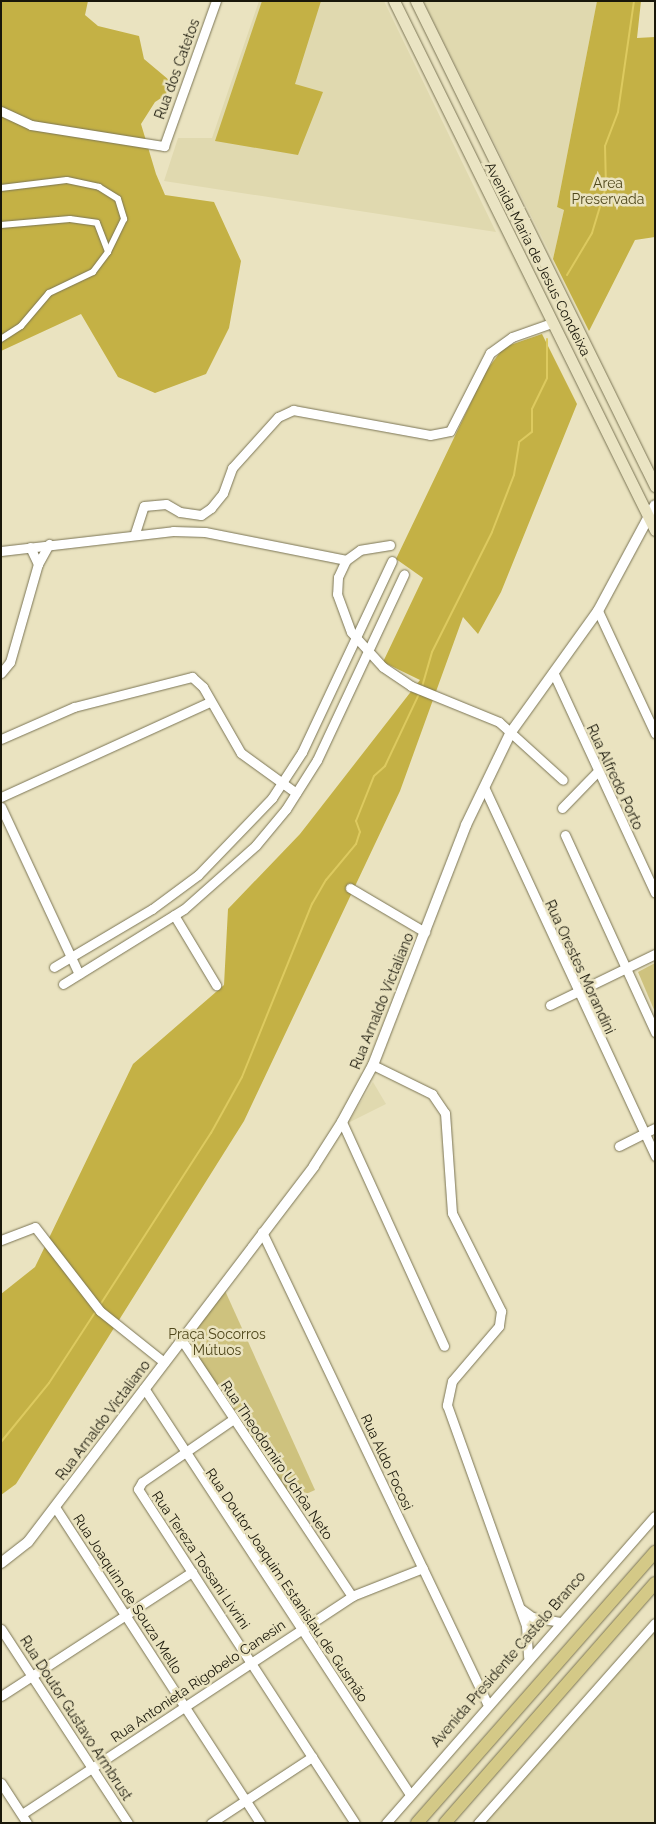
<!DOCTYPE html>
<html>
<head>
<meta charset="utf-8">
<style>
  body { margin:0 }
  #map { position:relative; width:656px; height:1824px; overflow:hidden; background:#eae3c0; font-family:Raleway,sans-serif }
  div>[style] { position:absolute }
  .built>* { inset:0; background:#e0d9af }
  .green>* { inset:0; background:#cec27e }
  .forest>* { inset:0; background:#c4b145 }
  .stream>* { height:2px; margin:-1px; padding:0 1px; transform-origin:1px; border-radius:1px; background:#ddca5f }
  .roads { filter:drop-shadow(0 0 1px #7b7555) drop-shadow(0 0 1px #7b7555) }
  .pedestrian>* { height:6px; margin:-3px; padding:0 3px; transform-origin:3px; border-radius:3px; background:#fff }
  .minor>* { height:9px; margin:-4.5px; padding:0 4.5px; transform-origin:4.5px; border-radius:4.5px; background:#fff }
  .tertiary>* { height:10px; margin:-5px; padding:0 5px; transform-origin:5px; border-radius:5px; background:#fff }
  .secondary>* { height:11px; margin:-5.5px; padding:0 5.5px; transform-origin:5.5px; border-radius:5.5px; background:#eae4c3 }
  .primary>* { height:12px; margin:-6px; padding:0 6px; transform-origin:6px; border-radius:6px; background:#d4c987 }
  span { translate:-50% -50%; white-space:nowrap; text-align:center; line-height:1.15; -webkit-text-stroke:5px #eae3c0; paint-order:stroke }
  .street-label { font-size:14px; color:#19170a }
  .park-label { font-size:14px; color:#50481c }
  .frame { position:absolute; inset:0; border:2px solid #19170a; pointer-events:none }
</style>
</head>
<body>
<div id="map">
  <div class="built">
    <div style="clip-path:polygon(259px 1px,384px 1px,496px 232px,164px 181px,178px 138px,212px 138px)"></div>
    <div style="clip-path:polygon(423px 1px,597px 1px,557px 207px,564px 210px,553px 259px)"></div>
    <div style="clip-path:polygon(373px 1082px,386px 1104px,348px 1123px)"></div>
    <div style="clip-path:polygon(655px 1623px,655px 1823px,478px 1823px)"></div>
  </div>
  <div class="green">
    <div style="clip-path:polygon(655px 963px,655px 1012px,638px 972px)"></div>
    <div style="clip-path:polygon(222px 1284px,315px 1490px,288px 1502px,181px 1339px)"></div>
  </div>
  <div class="forest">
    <div style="clip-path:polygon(1px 1px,88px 1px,85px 15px,98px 26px,139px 36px,144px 59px,169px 80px,166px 95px,155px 102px,141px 124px,156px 174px,165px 195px,214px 202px,241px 261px,229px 328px,206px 374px,155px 393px,118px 377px,81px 314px,1px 351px)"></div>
    <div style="clip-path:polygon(262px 1px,321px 1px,295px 84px,323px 92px,298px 155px,215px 141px)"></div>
    <div style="clip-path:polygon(597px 1px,641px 1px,637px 38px,655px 37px,655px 237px,635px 240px,589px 331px,553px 259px,564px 210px,557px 207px)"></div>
    <div style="clip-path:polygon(542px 334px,577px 404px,501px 592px,478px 634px,463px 617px,400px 791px,244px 1121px,16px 1484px,1px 1495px,1px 1294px,35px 1267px,133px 1064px,224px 985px,228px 909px,300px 834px,420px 680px,383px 662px,423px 578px,396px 559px,486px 371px,504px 347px)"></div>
  </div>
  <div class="stream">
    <div style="left:567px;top:275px;width:49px;rotate:-59.2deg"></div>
    <div style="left:592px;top:233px;width:48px;rotate:-73.1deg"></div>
    <div style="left:606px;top:187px;width:41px;rotate:-91.4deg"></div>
    <div style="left:605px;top:146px;width:36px;rotate:-69deg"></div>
    <div style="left:618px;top:112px;width:112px;rotate:-81.8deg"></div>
    <div style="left:422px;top:687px;width:36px;rotate:-74deg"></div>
    <div style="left:432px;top:652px;width:134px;rotate:-63.4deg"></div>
    <div style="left:492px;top:532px;width:61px;rotate:-68.9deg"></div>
    <div style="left:514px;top:475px;width:33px;rotate:-81deg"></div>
    <div style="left:519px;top:442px;width:16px;rotate:-38deg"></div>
    <div style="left:532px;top:432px;width:23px;rotate:-90deg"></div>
    <div style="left:532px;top:409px;width:34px;rotate:-64deg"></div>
    <div style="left:547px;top:378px;width:39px;rotate:-90deg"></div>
    <div style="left:100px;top:1305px;width:205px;rotate:-57.2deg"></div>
    <div style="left:211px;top:1133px;width:64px;rotate:-61deg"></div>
    <div style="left:242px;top:1077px;width:187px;rotate:-68deg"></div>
    <div style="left:312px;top:904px;width:28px;rotate:-60deg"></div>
    <div style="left:326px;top:880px;width:47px;rotate:-50.2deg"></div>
    <div style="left:356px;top:844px;width:13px;rotate:-72deg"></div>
    <div style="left:360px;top:832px;width:12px;rotate:-110deg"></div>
    <div style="left:356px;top:821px;width:48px;rotate:-68.2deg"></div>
    <div style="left:374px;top:776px;width:15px;rotate:-42deg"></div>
    <div style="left:385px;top:766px;width:80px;rotate:-64.7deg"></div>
    <div style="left:1px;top:1442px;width:76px;rotate:-50.9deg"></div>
    <div style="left:49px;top:1383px;width:86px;rotate:-56.9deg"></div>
  </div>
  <div class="roads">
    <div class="pedestrian">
      <div style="left:1px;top:188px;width:66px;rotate:-6.9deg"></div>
      <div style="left:67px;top:180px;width:33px;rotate:12deg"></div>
      <div style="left:99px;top:187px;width:22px;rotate:32deg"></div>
      <div style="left:118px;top:199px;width:21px;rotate:73deg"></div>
      <div style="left:124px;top:219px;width:37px;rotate:116deg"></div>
      <div style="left:1px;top:225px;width:69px;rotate:-5deg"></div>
      <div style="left:70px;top:219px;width:27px;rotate:8deg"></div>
      <div style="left:97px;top:223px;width:31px;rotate:69deg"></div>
      <div style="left:108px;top:252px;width:25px;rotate:127deg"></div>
      <div style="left:93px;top:272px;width:49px;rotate:154.5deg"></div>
      <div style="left:49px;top:293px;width:43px;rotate:130.3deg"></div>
      <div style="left:21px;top:326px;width:24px;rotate:147deg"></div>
    </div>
    <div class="minor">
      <div style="left:1px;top:111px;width:33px;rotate:25deg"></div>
      <div style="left:31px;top:125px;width:135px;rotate:9deg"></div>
      <div style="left:164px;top:146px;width:154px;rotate:-70.3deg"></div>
      <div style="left:135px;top:533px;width:28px;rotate:-72deg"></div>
      <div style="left:144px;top:506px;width:22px;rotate:-5deg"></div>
      <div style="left:166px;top:504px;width:16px;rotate:30deg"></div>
      <div style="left:180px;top:512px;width:21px;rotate:8deg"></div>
      <div style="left:201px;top:515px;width:12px;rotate:-35deg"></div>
      <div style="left:211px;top:508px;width:19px;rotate:-51deg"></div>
      <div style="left:223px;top:493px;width:27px;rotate:-70deg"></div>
      <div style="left:232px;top:468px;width:69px;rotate:-48deg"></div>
      <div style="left:278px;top:417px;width:17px;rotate:-25deg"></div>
      <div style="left:293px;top:410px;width:139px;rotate:10.3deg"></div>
      <div style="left:430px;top:435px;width:20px;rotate:-11deg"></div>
      <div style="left:450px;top:431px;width:88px;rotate:-62.9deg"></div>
      <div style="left:490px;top:353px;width:27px;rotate:-36deg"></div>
      <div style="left:512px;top:337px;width:42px;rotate:-19.3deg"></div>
      <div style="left:390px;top:545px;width:30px;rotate:171deg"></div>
      <div style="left:360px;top:550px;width:17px;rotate:144deg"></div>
      <div style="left:346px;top:560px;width:19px;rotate:115deg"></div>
      <div style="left:338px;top:577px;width:17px;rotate:93deg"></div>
      <div style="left:337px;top:594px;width:40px;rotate:69.8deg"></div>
      <div style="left:351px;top:632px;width:47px;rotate:47.6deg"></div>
      <div style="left:383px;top:667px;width:34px;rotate:34deg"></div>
      <div style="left:411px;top:686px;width:95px;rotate:22.2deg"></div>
      <div style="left:499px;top:722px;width:86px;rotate:42.2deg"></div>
      <div style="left:30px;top:547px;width:19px;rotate:65deg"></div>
      <div style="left:1px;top:551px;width:173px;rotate:-6.6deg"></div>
      <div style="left:173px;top:531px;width:32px;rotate:2deg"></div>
      <div style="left:205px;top:532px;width:144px;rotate:11.2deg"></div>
      <div style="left:598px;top:611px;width:135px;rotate:65deg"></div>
      <div style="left:553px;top:672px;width:243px;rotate:65.2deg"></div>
      <div style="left:1px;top:673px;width:14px;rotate:-51deg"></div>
      <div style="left:10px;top:662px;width:102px;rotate:-74.1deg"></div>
      <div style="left:38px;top:564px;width:23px;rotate:-61deg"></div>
      <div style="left:1px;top:739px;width:80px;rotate:-23.7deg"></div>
      <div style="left:74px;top:707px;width:122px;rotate:-14.3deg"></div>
      <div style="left:192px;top:677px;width:15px;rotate:42deg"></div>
      <div style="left:203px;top:687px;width:76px;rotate:60.1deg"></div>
      <div style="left:241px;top:753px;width:68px;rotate:36deg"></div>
      <div style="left:484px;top:787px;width:407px;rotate:65.1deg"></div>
      <div style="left:1px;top:797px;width:229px;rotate:-24.5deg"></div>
      <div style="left:1px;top:807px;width:184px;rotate:65deg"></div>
      <div style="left:562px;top:808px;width:49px;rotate:-45.8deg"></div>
      <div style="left:565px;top:835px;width:217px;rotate:65.4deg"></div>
      <div style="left:350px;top:888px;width:87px;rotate:30.4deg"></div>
      <div style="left:174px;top:915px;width:82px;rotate:59deg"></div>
      <div style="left:54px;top:967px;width:114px;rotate:-30.6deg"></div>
      <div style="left:152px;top:909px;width:57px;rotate:-36.5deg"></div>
      <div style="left:198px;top:875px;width:107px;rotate:-46.1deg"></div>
      <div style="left:272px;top:798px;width:55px;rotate:-56.9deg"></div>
      <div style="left:302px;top:752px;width:211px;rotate:-64.8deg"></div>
      <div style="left:63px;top:984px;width:142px;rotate:-31.8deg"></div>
      <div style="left:184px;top:909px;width:96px;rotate:-41.6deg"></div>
      <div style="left:256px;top:845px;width:47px;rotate:-50.2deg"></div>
      <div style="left:286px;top:809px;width:58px;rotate:-57.7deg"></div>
      <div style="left:317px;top:760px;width:205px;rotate:-64.9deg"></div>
      <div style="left:550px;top:1005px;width:117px;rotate:-25.9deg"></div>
      <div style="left:373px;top:1065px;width:66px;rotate:26.2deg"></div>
      <div style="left:432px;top:1094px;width:23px;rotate:56deg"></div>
      <div style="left:445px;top:1113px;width:100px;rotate:86deg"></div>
      <div style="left:452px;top:1213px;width:110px;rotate:63.4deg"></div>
      <div style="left:501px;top:1311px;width:15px;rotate:98deg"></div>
      <div style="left:499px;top:1326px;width:72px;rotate:130.5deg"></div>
      <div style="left:452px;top:1381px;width:25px;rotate:102deg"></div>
      <div style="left:447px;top:1405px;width:235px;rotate:70.3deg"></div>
      <div style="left:526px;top:1626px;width:31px;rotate:86deg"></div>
      <div style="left:342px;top:1122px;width:246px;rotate:65.5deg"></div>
      <div style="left:619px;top:1146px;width:40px;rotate:-26.6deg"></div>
      <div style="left:262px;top:1232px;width:522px;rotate:64.47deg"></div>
      <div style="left:1px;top:1240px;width:36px;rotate:-21deg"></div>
      <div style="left:35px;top:1227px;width:106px;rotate:52.3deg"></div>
      <div style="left:100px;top:1311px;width:82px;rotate:38.6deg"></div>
      <div style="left:181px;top:1339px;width:309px;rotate:56.4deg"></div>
      <div style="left:144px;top:1388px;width:485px;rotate:56.8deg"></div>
      <div style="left:232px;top:1420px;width:109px;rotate:145.4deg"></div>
      <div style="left:142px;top:1482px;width:8px;rotate:120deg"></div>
      <div style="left:138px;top:1489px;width:398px;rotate:57deg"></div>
      <div style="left:55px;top:1507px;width:377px;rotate:57deg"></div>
      <div style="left:521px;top:1609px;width:14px;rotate:36deg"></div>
      <div style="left:532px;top:1617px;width:28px;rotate:10deg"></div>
      <div style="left:1px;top:1629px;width:232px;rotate:56.8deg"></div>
      <div style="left:1px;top:1696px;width:228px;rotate:-33deg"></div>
      <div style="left:1px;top:1783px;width:48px;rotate:57deg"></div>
      <div style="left:22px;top:1814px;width:396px;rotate:-33.4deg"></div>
      <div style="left:352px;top:1596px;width:76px;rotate:-21.5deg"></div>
      <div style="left:211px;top:1823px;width:121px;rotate:-33.2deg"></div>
      <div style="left:386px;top:1823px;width:408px;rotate:-48.8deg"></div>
      <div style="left:478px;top:1823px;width:267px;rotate:-48.5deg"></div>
    </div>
    <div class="tertiary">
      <div style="left:1px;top:1563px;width:34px;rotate:-38deg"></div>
      <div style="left:28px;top:1542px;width:472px;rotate:-52.7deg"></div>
      <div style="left:314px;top:1166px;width:52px;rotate:-57.5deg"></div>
      <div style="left:342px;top:1122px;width:65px;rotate:-61.5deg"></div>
      <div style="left:373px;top:1065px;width:257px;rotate:-68.8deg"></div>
      <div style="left:466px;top:825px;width:103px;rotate:-64.2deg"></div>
      <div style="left:511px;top:732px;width:149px;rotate:-54.3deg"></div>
      <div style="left:598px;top:611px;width:120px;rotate:-61.7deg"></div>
    </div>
    <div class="secondary">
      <div style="left:394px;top:1px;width:590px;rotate:63.74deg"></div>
      <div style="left:416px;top:1px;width:541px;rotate:63.77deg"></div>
    </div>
    <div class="primary">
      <div style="left:417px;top:1823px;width:361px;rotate:-48.7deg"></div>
      <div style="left:445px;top:1823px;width:319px;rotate:-48.8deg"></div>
    </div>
  </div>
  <div class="street-label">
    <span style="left:177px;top:69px;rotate:-70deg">Rua dos Catetos</span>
    <span style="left:538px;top:259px;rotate:63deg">Avenida Maria de Jesus Condeixa</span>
    <span style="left:615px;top:777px;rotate:65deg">Rua Alfredo Porto</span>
    <span style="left:580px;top:967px;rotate:65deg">Rua Orestes Morandini</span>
    <span style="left:382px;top:1001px;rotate:-68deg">Rua Arnaldo Victaliano</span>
    <span style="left:103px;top:1420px;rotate:-53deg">Rua Arnaldo Victaliano</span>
    <span style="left:277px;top:1460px;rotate:56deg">Rua Theodomiro Uchôa Neto</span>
    <span style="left:387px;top:1462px;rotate:65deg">Rua Aldo Focosi</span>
    <span style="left:201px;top:1560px;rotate:56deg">Rua Tereza Tossani Livrini</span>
    <span style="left:287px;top:1585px;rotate:56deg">Rua Doutor Joaquim Estanislau de Gusmão</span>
    <span style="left:128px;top:1594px;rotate:57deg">Rua Joaquim de Souza Mello</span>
    <span style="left:508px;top:1659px;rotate:-49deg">Avenida Presidente Castelo Branco</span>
    <span style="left:198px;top:1681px;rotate:-34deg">Rua Antonieta Rigobelo Canesin</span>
    <span style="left:76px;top:1718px;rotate:57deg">Rua Doutor Gustavo Armbrust</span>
  </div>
  <div class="park-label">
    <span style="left:608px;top:191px">Area<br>Preservada</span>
    <span style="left:217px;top:1342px">Praça Socorros<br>Mútuos</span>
  </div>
  <div class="frame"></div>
</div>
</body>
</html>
